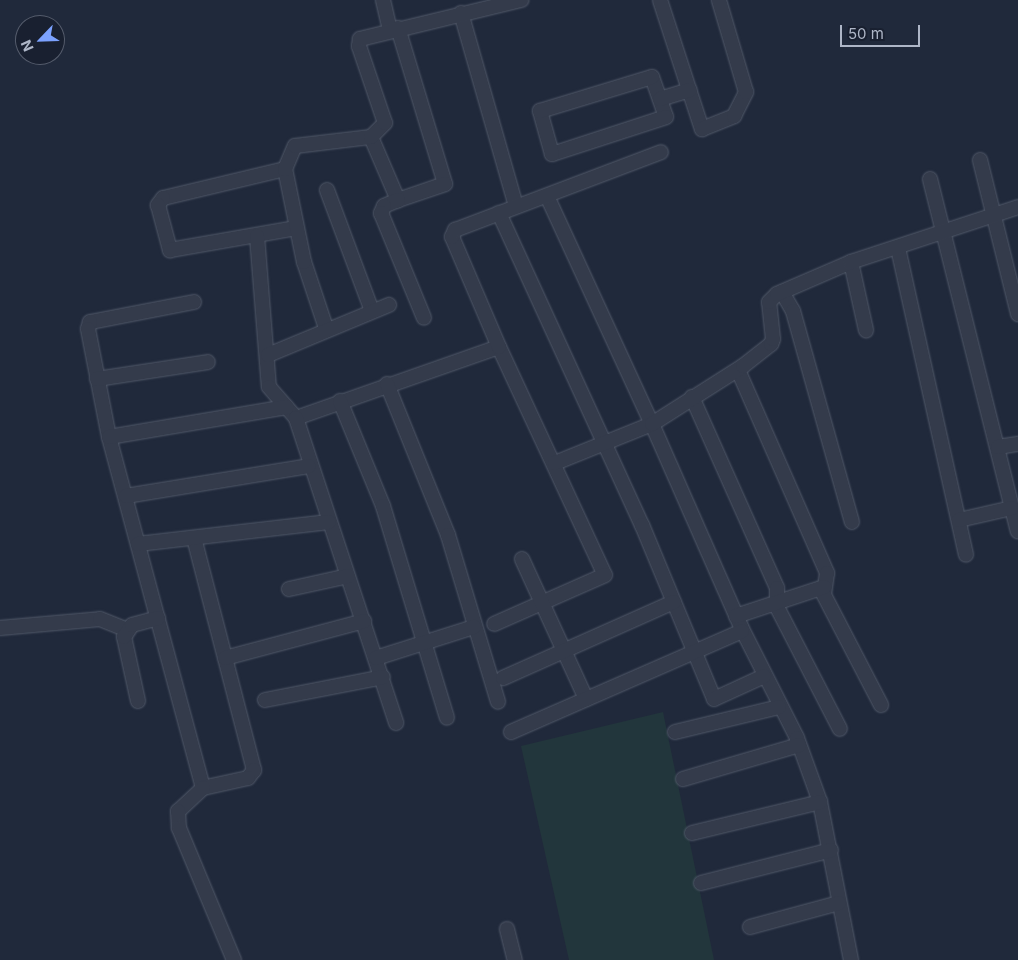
<!DOCTYPE html>
<html>
<head>
<meta charset="utf-8">
<style>
  body { margin:0 }
  #map { position:relative; width:1018px; height:960px; overflow:hidden; background:#20293b; font-family:Inter,sans-serif }
  div>[style] { position:absolute }
  .green>* { inset:0; background:#22363c }
  .roads { filter:drop-shadow(0 0 1px #515969) drop-shadow(0 0 1px #515969) }
  .minor>* { height:14px; margin:-7px; padding:0 7px; transform-origin:7px; border-radius:7px; background:#343b4b }
  span { translate:-50% -50%; white-space:nowrap; text-align:center; line-height:1.15; -webkit-text-stroke:4px #192030; paint-order:stroke }
  .north { position:absolute; left:15px; top:15px; width:50px; height:50px; box-sizing:border-box; background:#192030; border:1px solid #555c6c; border-radius:50%; rotate:246deg; font-size:14px; font-weight:700; line-height:20px; text-align:center; color:#aeb6c7 }
  .north::after { content:''; display:block; margin:auto; width:18px; height:22px; background:#7ca2ff; clip-path:polygon(50% 0,100% 100%,50% 72%,0 100%) }
  .scale { position:absolute; left:840px; top:25px; width:80px; height:22px; box-sizing:border-box; border:2px solid #aeb6c7; border-top:0; padding-left:6px; font-size:15px; line-height:18px; white-space:nowrap; color:#aeb6c7; -webkit-text-stroke:4px #192030; paint-order:stroke }
</style>
</head>
<body>
<div id="map">
  <div class="green">
    <div style="clip-path:polygon(663px 712px,714px 960px,569px 960px,521px 746px)"></div>
  </div>
  <div class="roads">
    <div class="minor">
      <div style="left:383px;top:0;width:31px;rotate:77deg"></div>
      <div style="left:660px;top:0;width:136px;rotate:72deg"></div>
      <div style="left:702px;top:129px;width:35px;rotate:-22deg"></div>
      <div style="left:734px;top:116px;width:27px;rotate:-63deg"></div>
      <div style="left:746px;top:92px;width:96px;rotate:-106.4deg"></div>
      <div style="left:461px;top:13px;width:201px;rotate:74.1deg"></div>
      <div style="left:398px;top:28px;width:163px;rotate:73.2deg"></div>
      <div style="left:445px;top:184px;width:50px;rotate:161.2deg"></div>
      <div style="left:652px;top:77px;width:42px;rotate:70.7deg"></div>
      <div style="left:666px;top:117px;width:120px;rotate:162deg"></div>
      <div style="left:552px;top:154px;width:45px;rotate:-105.6deg"></div>
      <div style="left:540px;top:111px;width:117px;rotate:-16.9deg"></div>
      <div style="left:660px;top:99px;width:31px;rotate:-17deg"></div>
      <div style="left:371px;top:137px;width:69px;rotate:66.8deg"></div>
      <div style="left:398px;top:200px;width:15px;rotate:157deg"></div>
      <div style="left:384px;top:206px;width:8px;rotate:113deg"></div>
      <div style="left:381px;top:213px;width:113px;rotate:67.7deg"></div>
      <div style="left:980px;top:160px;width:159px;rotate:76.1deg"></div>
      <div style="left:285px;top:169px;width:125px;rotate:166.6deg"></div>
      <div style="left:163px;top:198px;width:9px;rotate:126deg"></div>
      <div style="left:158px;top:205px;width:47px;rotate:75.1deg"></div>
      <div style="left:170px;top:250px;width:128px;rotate:-9.9deg"></div>
      <div style="left:930px;top:179px;width:363px;rotate:76deg"></div>
      <div style="left:327px;top:190px;width:129px;rotate:69.6deg"></div>
      <div style="left:547px;top:196px;width:251px;rotate:65.3deg"></div>
      <div style="left:652px;top:424px;width:222px;rotate:66.3deg"></div>
      <div style="left:741px;top:627px;width:124px;rotate:63.2deg"></div>
      <div style="left:797px;top:738px;width:68px;rotate:70.2deg"></div>
      <div style="left:820px;top:802px;width:161px;rotate:78.9deg"></div>
      <div style="left:499px;top:213px;width:343px;rotate:65.4deg"></div>
      <div style="left:642px;top:525px;width:188px;rotate:67.5deg"></div>
      <div style="left:714px;top:699px;width:55px;rotate:-24.7deg"></div>
      <div style="left:257px;top:236px;width:151px;rotate:85.5deg"></div>
      <div style="left:269px;top:387px;width:41px;rotate:48.9deg"></div>
      <div style="left:296px;top:418px;width:215px;rotate:-19.3deg"></div>
      <div style="left:499px;top:347px;width:251px;rotate:65.1deg"></div>
      <div style="left:605px;top:575px;width:121px;rotate:156.2deg"></div>
      <div style="left:898px;top:248px;width:314px;rotate:77.5deg"></div>
      <div style="left:851px;top:262px;width:70px;rotate:77.6deg"></div>
      <div style="left:782px;top:292px;width:22px;rotate:60deg"></div>
      <div style="left:793px;top:311px;width:219px;rotate:74.4deg"></div>
      <div style="left:194px;top:302px;width:106px;rotate:169.1deg"></div>
      <div style="left:90px;top:322px;width:7px;rotate:106deg"></div>
      <div style="left:88px;top:329px;width:110px;rotate:79deg"></div>
      <div style="left:109px;top:437px;width:363px;rotate:75deg"></div>
      <div style="left:326px;top:328px;width:70px;rotate:-108.4deg"></div>
      <div style="left:304px;top:262px;width:95px;rotate:-101.5deg"></div>
      <div style="left:285px;top:169px;width:25px;rotate:-67deg"></div>
      <div style="left:295px;top:146px;width:77px;rotate:-6.8deg"></div>
      <div style="left:371px;top:137px;width:20px;rotate:-45deg"></div>
      <div style="left:385px;top:123px;width:81px;rotate:-108.7deg"></div>
      <div style="left:359px;top:46px;width:7px;rotate:-82deg"></div>
      <div style="left:360px;top:39px;width:166px;rotate:-13.6deg"></div>
      <div style="left:499px;top:347px;width:120px;rotate:-113.1deg"></div>
      <div style="left:452px;top:237px;width:8px;rotate:-67deg"></div>
      <div style="left:455px;top:230px;width:220px;rotate:-20.7deg"></div>
      <div style="left:268px;top:355px;width:131px;rotate:-22.5deg"></div>
      <div style="left:738px;top:370px;width:222px;rotate:66.3deg"></div>
      <div style="left:827px;top:573px;width:22px;rotate:98deg"></div>
      <div style="left:824px;top:595px;width:124px;rotate:62.6deg"></div>
      <div style="left:97px;top:379px;width:112px;rotate:-8.7deg"></div>
      <div style="left:387px;top:384px;width:163px;rotate:68deg"></div>
      <div style="left:448px;top:535px;width:174px;rotate:73.3deg"></div>
      <div style="left:692px;top:397px;width:209px;rotate:66deg"></div>
      <div style="left:777px;top:588px;width:19px;rotate:90deg"></div>
      <div style="left:777px;top:607px;width:137px;rotate:62.7deg"></div>
      <div style="left:340px;top:401px;width:113px;rotate:67.7deg"></div>
      <div style="left:383px;top:506px;width:221px;rotate:73.2deg"></div>
      <div style="left:296px;top:418px;width:321px;rotate:71.8deg"></div>
      <div style="left:109px;top:437px;width:180px;rotate:-9.6deg"></div>
      <div style="left:998px;top:447px;width:20px;rotate:-9deg"></div>
      <div style="left:555px;top:463px;width:105px;rotate:-21.9deg"></div>
      <div style="left:652px;top:424px;width:108px;rotate:-32.5deg"></div>
      <div style="left:743px;top:366px;width:36px;rotate:-38deg"></div>
      <div style="left:771px;top:344px;width:5px;rotate:-68deg"></div>
      <div style="left:773px;top:339px;width:37px;rotate:-96deg"></div>
      <div style="left:769px;top:302px;width:11px;rotate:-45deg"></div>
      <div style="left:777px;top:294px;width:81px;rotate:-23.4deg"></div>
      <div style="left:851px;top:262px;width:176px;rotate:-18.2deg"></div>
      <div style="left:126px;top:496px;width:185px;rotate:-9.3deg"></div>
      <div style="left:959px;top:520px;width:54px;rotate:-12.8deg"></div>
      <div style="left:194px;top:538px;width:240px;rotate:75.5deg"></div>
      <div style="left:254px;top:770px;width:10px;rotate:127deg"></div>
      <div style="left:248px;top:778px;width:46px;rotate:167.5deg"></div>
      <div style="left:203px;top:788px;width:34px;rotate:137deg"></div>
      <div style="left:178px;top:811px;width:17px;rotate:87deg"></div>
      <div style="left:179px;top:828px;width:143px;rotate:67.4deg"></div>
      <div style="left:138px;top:544px;width:192px;rotate:-6.6deg"></div>
      <div style="left:522px;top:559px;width:154px;rotate:65.4deg"></div>
      <div style="left:289px;top:589px;width:60px;rotate:-12.4deg"></div>
      <div style="left:736px;top:616px;width:93px;rotate:-18.2deg"></div>
      <div style="left:0;top:628px;width:100px;rotate:-5.1deg"></div>
      <div style="left:100px;top:619px;width:29px;rotate:22deg"></div>
      <div style="left:225px;top:658px;width:144px;rotate:-14.9deg"></div>
      <div style="left:376px;top:658px;width:103px;rotate:-17.6deg"></div>
      <div style="left:503px;top:678px;width:187px;rotate:-24deg"></div>
      <div style="left:265px;top:700px;width:120px;rotate:-11deg"></div>
      <div style="left:138px;top:701px;width:66px;rotate:-102.3deg"></div>
      <div style="left:124px;top:637px;width:14px;rotate:-56deg"></div>
      <div style="left:132px;top:625px;width:27px;rotate:-15deg"></div>
      <div style="left:511px;top:732px;width:252px;rotate:-23.6deg"></div>
      <div style="left:675px;top:732px;width:107px;rotate:-13.5deg"></div>
      <div style="left:683px;top:779px;width:121px;rotate:-16.3deg"></div>
      <div style="left:692px;top:833px;width:132px;rotate:-13.6deg"></div>
      <div style="left:701px;top:883px;width:134px;rotate:-14.2deg"></div>
      <div style="left:750px;top:927px;width:92px;rotate:-15.1deg"></div>
      <div style="left:507px;top:929px;width:32px;rotate:76deg"></div>
    </div>
  </div>
  <div class="north">N</div>
  <div class="scale">50 m</div>
</div>
</body>
</html>
